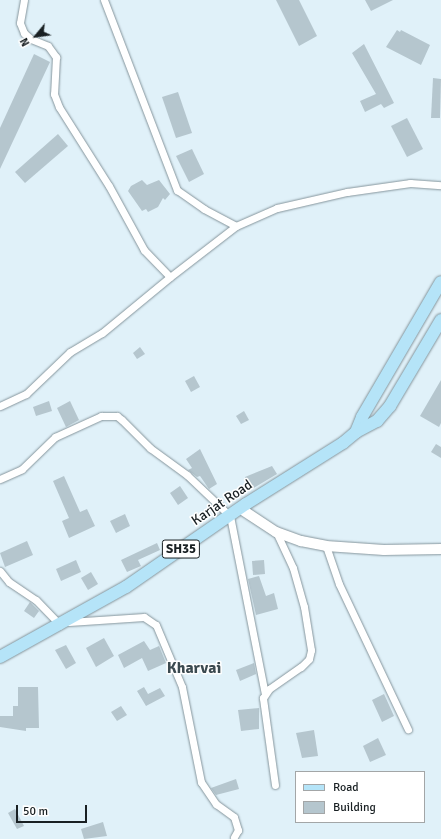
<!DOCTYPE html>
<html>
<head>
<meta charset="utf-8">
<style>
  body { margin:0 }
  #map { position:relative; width:441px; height:839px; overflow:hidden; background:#e0f1f9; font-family:Signika,sans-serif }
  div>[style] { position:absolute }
  .building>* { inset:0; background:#b5c6ce }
  .roads { filter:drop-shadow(0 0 1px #85959c) drop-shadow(0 0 1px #85959c) }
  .street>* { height:7px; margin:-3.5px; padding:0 3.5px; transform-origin:3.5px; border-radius:3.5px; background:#fff }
  .secondary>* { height:10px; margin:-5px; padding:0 5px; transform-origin:5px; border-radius:5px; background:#fff }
  .primary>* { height:12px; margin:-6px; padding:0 6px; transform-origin:6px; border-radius:6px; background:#b5e4f8 }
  span { translate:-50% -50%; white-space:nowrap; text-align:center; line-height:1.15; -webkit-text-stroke:3px #fff; paint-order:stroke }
  .shield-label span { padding:1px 3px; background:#fff; border:1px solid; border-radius:3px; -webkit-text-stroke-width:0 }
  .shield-label { font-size:13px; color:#192023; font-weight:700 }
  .street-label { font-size:14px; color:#192023 }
  .quarter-label { font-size:16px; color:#3b4a50; font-weight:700 }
  .legend { position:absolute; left:295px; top:771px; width:130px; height:52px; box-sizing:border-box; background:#fff; border:1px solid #a3a6a7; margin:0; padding:5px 7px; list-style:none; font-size:12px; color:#192023 }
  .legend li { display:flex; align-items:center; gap:8px; height:20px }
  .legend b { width:20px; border:1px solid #a3a6a7 }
  .north { position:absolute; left:16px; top:16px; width:40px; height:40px; -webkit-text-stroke:3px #fff; paint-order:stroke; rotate:241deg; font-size:11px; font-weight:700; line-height:16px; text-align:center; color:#192023 }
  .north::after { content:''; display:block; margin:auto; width:14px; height:18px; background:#192023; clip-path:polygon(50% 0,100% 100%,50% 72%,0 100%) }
  .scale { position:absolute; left:16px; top:805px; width:71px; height:18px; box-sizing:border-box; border:2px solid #192023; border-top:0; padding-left:5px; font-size:12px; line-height:14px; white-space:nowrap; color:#192023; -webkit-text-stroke:3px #fff; paint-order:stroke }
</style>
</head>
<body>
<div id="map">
  <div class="building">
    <div style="clip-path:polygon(276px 0,299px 0,317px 36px,299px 46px)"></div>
    <div style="clip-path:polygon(365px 0,393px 0,371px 11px)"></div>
    <div style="clip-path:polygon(397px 30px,400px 32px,401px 30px,430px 45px,421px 65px,386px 47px)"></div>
    <div style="clip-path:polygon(364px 44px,394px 103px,384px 108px,381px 104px,365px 112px,360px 101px,376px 94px,352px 53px)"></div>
    <div style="clip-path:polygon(34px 54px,50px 62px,0 169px,0 128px)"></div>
    <div style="clip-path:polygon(433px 78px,441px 79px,440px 118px,431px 118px)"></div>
    <div style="clip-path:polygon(178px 92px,192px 133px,176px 138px,162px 97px)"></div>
    <div style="clip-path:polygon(407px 118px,423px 149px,407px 157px,391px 126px)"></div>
    <div style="clip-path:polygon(58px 134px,68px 146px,25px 183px,15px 172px)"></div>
    <div style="clip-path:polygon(192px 149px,204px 174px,189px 182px,176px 156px)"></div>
    <div style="clip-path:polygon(142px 180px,147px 185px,159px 180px,170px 194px,165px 200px,163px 198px,158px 207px,148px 212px,146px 209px,142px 211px,128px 191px,131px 186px)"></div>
    <div style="clip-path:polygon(140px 347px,145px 354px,137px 359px,133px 353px)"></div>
    <div style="clip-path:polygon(194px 376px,200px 387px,191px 392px,185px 381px)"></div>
    <div style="clip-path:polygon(441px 380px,441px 423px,439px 427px,420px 416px)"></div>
    <div style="clip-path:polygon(49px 401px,52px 411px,36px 416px,33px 407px)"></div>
    <div style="clip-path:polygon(70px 401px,79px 420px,66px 427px,57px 408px)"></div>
    <div style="clip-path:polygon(244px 411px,249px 420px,241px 424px,236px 416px)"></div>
    <div style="clip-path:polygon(436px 444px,441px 447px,441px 458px,431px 452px)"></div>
    <div style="clip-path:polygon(200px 449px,217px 484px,209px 489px,200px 476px,197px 477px,188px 470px,192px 468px,186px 459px)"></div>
    <div style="clip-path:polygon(272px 466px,277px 474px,252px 489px,245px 477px)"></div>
    <div style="clip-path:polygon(64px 476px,80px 512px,87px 509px,95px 526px,69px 538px,62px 521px,69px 518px,53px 481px)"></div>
    <div style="clip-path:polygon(180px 486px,188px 498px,178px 505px,170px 493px)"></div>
    <div style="clip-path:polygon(125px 514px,130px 526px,116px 533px,110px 521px)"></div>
    <div style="clip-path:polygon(27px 541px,33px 555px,5px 567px,0 553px)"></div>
    <div style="clip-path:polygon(157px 543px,160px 550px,138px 560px,141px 566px,127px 572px,121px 560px)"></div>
    <div style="clip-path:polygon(76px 560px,81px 572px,61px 581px,56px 569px)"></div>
    <div style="clip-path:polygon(264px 560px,265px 574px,253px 575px,252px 561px)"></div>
    <div style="clip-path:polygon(91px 572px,98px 584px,88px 590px,81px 578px)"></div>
    <div style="clip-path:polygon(259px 576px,266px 596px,274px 593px,278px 609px,256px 615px,248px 579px)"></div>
    <div style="clip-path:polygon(30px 602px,39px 611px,34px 618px,24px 611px)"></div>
    <div style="clip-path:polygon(104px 638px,114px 656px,96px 667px,86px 648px)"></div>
    <div style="clip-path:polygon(144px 641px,150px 650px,159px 646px,166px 663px,148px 671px,142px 658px,124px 668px,118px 655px)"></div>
    <div style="clip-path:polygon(66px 645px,76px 663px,66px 669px,55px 650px)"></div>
    <div style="clip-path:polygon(254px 663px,256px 674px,240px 681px,236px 670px)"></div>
    <div style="clip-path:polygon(18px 687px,38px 687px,39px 728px,26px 728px,26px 731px,0 727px,0 716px,13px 716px,13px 706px,18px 706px)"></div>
    <div style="clip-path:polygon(144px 687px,148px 694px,160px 688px,165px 696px,146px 706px,137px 691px)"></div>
    <div style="clip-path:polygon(384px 694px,394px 716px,382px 722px,372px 700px)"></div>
    <div style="clip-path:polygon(121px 706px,127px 715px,117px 721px,111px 712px)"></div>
    <div style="clip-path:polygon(259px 708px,259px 729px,241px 731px,238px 710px)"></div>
    <div style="clip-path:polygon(314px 730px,318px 756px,302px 758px,296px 733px)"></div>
    <div style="clip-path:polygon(378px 738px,386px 755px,370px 762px,363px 746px)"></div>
    <div style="clip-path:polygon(236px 779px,239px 789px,216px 795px,211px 788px)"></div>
    <div style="clip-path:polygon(15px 809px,24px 826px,17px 829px,8px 813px)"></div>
    <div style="clip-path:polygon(103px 822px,107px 836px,84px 839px,81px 829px)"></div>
  </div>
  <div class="roads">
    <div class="street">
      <div style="left:24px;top:0;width:23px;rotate:100deg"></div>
      <div style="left:20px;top:23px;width:11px;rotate:68deg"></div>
      <div style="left:24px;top:33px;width:9px;rotate:41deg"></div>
      <div style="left:31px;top:39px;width:18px;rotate:22deg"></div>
      <div style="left:48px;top:46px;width:14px;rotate:54deg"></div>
      <div style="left:56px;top:57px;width:37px;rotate:93deg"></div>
      <div style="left:54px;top:94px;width:14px;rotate:69deg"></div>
      <div style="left:59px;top:107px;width:93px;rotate:57.7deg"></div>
      <div style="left:109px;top:186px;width:73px;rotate:61.3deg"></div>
      <div style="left:144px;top:250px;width:37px;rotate:46deg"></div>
      <div style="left:170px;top:277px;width:83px;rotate:-37.7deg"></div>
      <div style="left:236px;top:226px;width:45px;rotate:-23.7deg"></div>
      <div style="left:277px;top:208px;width:72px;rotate:-12.9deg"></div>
      <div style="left:347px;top:192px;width:64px;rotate:-8.1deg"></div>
      <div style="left:410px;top:183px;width:31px;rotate:4deg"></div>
      <div style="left:104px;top:0;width:204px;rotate:69deg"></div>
      <div style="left:177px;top:190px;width:33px;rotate:35deg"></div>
      <div style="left:204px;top:209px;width:36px;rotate:28deg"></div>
      <div style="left:0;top:406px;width:29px;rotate:-25deg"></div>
      <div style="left:26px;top:394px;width:61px;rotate:-43.7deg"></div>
      <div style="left:70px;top:352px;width:37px;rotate:-31deg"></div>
      <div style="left:102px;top:333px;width:88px;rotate:-39.5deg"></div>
      <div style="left:0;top:479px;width:24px;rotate:-24deg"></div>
      <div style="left:22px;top:469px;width:46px;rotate:-44.1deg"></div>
      <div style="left:55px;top:437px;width:51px;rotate:-24.5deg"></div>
      <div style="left:101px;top:416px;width:16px"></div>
      <div style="left:117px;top:416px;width:6px;rotate:39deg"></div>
      <div style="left:122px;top:420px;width:40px;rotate:45deg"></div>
      <div style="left:150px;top:448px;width:46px;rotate:36.1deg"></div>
      <div style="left:187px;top:475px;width:59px;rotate:43.6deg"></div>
      <div style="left:230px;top:516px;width:181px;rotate:78.9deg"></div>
      <div style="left:326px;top:546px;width:40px;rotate:71.1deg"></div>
      <div style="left:339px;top:584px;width:161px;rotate:64.6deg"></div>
      <div style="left:0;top:571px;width:14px;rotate:51deg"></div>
      <div style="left:9px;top:582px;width:32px;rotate:34deg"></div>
      <div style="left:36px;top:600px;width:35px;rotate:46deg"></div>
      <div style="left:69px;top:622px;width:75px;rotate:-3.8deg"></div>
      <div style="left:144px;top:617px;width:14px;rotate:34deg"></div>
      <div style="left:156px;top:625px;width:67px;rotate:67.2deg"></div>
      <div style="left:182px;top:687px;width:97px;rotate:78.7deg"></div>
      <div style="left:201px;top:782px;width:27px;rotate:56deg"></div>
      <div style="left:216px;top:804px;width:22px;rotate:36deg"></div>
      <div style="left:234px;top:817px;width:14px;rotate:73deg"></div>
      <div style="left:238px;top:830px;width:8px;rotate:120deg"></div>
      <div style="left:275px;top:785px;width:88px;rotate:-97.9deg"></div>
      <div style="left:263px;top:698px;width:11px;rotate:-56deg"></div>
      <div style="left:269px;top:689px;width:39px;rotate:-35deg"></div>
      <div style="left:301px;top:667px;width:11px;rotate:-45deg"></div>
      <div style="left:309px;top:659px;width:9px;rotate:-77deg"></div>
      <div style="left:311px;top:650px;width:44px;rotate:-99.2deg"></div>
      <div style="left:304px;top:607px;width:41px;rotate:-105.8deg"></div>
      <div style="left:293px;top:568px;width:40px;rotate:-115deg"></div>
    </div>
    <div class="secondary">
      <div style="left:241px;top:509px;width:42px;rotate:33.3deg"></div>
      <div style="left:276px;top:532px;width:27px;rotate:20deg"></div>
      <div style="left:301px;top:541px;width:25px;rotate:11deg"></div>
      <div style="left:326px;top:546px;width:58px;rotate:3.9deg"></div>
      <div style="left:384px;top:550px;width:57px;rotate:-1deg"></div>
    </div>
    <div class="primary">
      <div style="left:356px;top:432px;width:16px;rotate:-68deg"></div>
      <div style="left:362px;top:417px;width:156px;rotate:-59.7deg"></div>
      <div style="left:0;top:657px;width:144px;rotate:-29.1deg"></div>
      <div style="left:126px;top:587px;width:146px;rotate:-34.7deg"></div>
      <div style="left:246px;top:504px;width:115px;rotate:-32.2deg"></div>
      <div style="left:343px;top:443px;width:17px;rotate:-40deg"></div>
      <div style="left:356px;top:432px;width:24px;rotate:-28deg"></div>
      <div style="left:377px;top:421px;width:20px;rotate:-49deg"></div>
      <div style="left:390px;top:406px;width:100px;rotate:-59.3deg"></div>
    </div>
  </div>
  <div class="shield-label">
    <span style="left:181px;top:549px">SH35</span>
  </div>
  <div class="street-label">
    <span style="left:222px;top:503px;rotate:-34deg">Karjat Road</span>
  </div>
  <div class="quarter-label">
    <span style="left:194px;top:668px">Kharvai</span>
  </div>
  <ul class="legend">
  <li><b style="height:5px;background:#b5e4f8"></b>Road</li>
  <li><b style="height:11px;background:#b5c6ce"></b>Building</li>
  </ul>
  <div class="north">N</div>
  <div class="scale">50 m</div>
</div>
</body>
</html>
